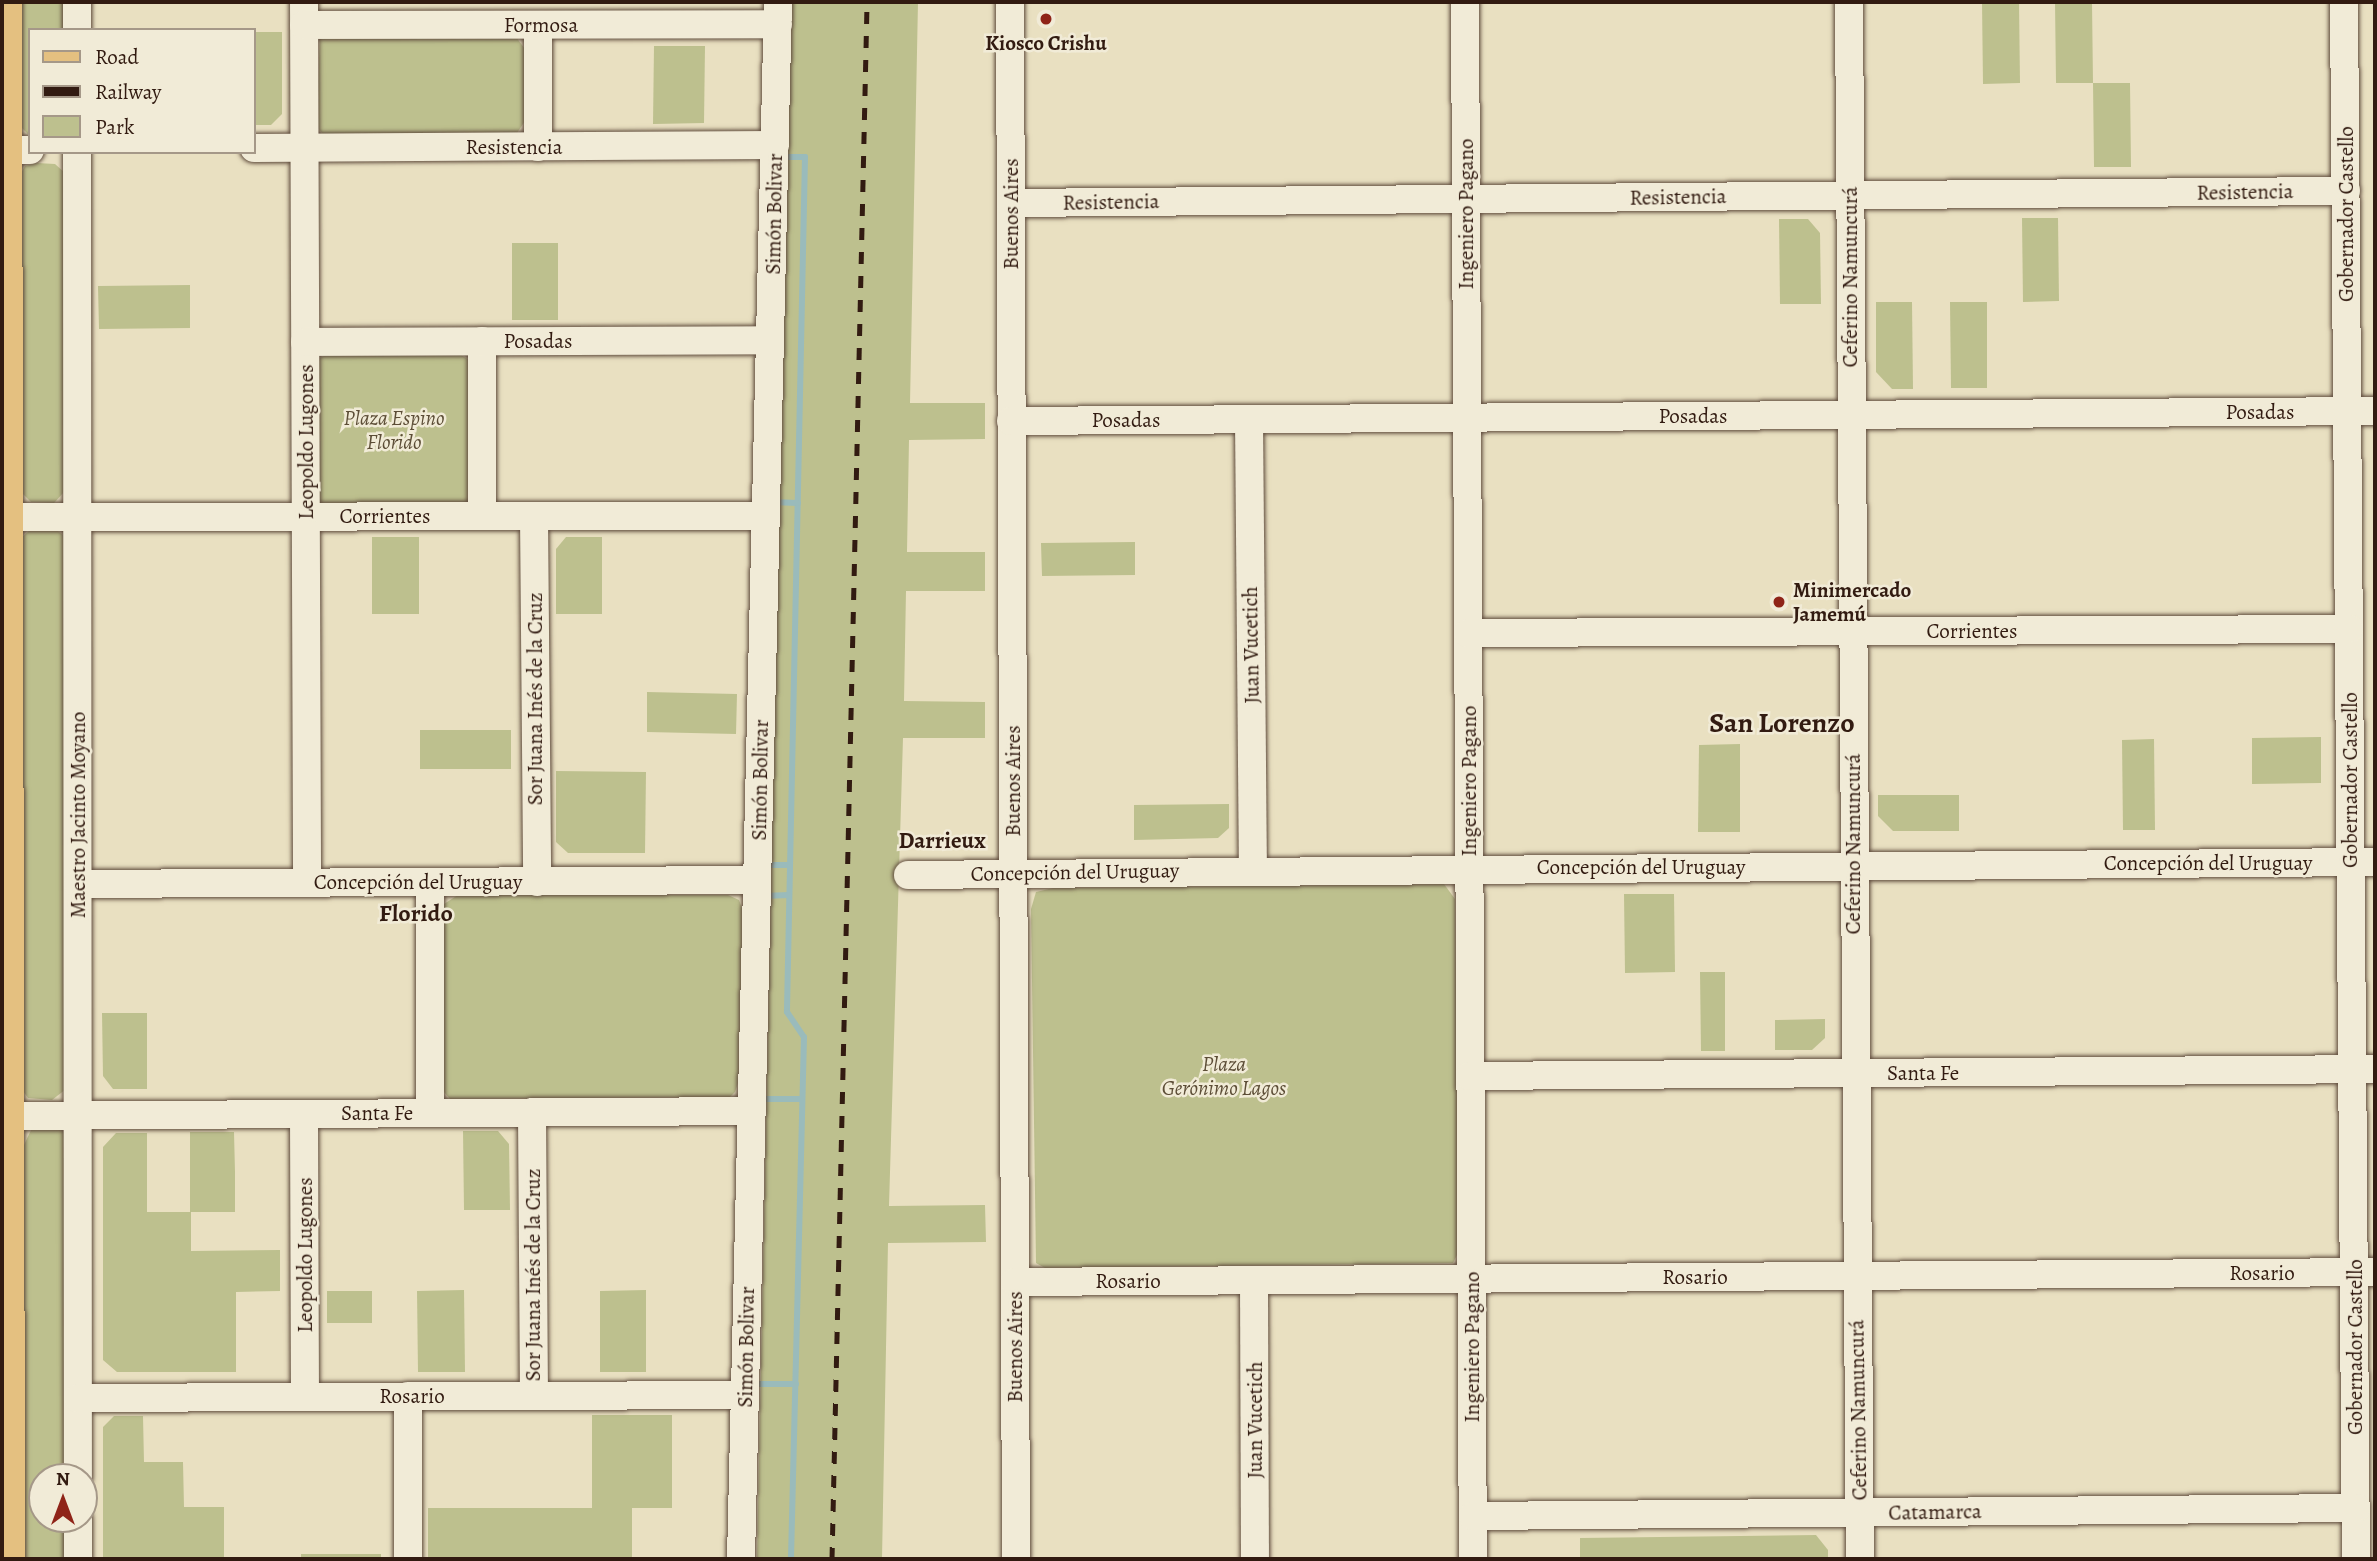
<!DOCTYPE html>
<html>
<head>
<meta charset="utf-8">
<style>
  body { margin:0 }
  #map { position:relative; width:2377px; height:1561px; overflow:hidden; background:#e9e0c1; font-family:Alegreya,serif }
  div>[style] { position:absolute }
  .green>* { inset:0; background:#bdc08e }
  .stream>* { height:6px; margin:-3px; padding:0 3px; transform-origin:3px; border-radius:3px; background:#9abbbb }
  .roads { filter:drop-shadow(0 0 2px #604c3d) drop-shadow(0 0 2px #604c3d) }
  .minor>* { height:28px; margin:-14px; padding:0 14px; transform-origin:14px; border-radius:14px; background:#f1ebd7 }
  .major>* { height:37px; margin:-18.5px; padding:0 18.5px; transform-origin:18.5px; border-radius:18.5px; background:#e4c080 }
  .rail>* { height:5px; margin-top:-2.5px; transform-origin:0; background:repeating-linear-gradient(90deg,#321b11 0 12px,transparent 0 24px) }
  .dots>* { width:19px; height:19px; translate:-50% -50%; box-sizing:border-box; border:4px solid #f1ebd7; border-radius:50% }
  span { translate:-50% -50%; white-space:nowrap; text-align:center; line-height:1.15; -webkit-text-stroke:5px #f1ebd7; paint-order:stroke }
  .street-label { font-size:21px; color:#321b11 }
  .poi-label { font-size:21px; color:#321b11; font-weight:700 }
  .left { translate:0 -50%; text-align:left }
  .park-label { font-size:21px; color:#5c4d36; font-style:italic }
  .neighbourhood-label { font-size:23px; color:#321b11; font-weight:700 }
  .quarter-label { font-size:24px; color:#321b11; font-weight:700 }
  .district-label { font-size:28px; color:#321b11; font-weight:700 }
  .frame { position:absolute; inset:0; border:4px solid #321b11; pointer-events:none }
  .legend { position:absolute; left:28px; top:28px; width:228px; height:126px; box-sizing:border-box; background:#f1ebd7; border:2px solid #a59888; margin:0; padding:9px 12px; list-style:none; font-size:21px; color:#321b11 }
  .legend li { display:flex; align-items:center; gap:14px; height:35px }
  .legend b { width:35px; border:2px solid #a59888 }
  .north { position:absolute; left:28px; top:1463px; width:70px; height:70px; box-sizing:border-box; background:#f1ebd7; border:2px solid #a59888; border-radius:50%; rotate:0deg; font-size:19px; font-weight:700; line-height:28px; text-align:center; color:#321b11 }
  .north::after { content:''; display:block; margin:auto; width:24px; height:32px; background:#8f2418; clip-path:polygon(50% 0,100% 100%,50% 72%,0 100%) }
</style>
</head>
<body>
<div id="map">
  <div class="green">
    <div style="clip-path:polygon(17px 2px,64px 2px,64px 30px,30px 30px,30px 136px,20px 126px)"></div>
    <div style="clip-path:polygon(789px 2px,918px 2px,910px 403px,985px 403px,985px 439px,909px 440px,907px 552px,985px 552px,985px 591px,906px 591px,904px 701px,985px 702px,985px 738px,903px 738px,889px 1206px,985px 1205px,986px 1242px,888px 1243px,882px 1559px,757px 1559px)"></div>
    <div style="clip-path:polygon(1982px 2px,2019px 2px,2020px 83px,1983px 84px)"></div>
    <div style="clip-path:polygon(2055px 2px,2092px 2px,2093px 83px,2130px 83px,2131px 167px,2094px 167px,2093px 83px,2056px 83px)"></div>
    <div style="clip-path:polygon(254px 32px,282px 32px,282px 114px,271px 125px,254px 125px)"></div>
    <div style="clip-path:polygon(516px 37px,525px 49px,525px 121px,517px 133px,323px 134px,316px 126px,320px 38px)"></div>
    <div style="clip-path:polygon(654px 46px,705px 46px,704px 123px,653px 124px)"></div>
    <div style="clip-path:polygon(37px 163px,55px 164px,64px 172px,64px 492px,54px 503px,31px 502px,21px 492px,20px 175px,25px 166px)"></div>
    <div style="clip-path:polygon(2022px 218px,2058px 218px,2059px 301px,2023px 302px)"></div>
    <div style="clip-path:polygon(1779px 219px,1808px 219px,1820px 233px,1821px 304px,1780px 304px)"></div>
    <div style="clip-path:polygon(512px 243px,558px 243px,558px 320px,512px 320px)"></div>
    <div style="clip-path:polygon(190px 285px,190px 328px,99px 329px,98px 286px)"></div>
    <div style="clip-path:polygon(1876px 302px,1912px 302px,1913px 389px,1892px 389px,1876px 372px)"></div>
    <div style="clip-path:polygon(1950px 302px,1987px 302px,1987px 388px,1951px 388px)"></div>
    <div style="clip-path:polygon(461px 355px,469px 360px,468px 503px,319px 503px,318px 359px,324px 356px)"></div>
    <div style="clip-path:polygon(29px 531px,58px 531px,64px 536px,66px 1089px,52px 1100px,28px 1098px,23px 1091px,21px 538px)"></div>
    <div style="clip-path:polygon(372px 537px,419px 537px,419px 614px,372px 614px)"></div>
    <div style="clip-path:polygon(566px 537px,602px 537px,602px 614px,556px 614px,556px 549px)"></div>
    <div style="clip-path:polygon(1135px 542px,1135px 575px,1042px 576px,1041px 543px)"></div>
    <div style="clip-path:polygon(647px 692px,737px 694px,736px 734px,647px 732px)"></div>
    <div style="clip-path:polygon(420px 730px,511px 730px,511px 769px,420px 769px)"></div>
    <div style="clip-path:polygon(2321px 737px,2321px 783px,2252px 784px,2252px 738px)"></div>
    <div style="clip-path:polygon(2154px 739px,2155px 830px,2123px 830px,2122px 740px)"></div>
    <div style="clip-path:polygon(1740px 744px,1740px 832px,1698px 832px,1699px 745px)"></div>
    <div style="clip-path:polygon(556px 771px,646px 772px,645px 853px,568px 853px,556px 842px)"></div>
    <div style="clip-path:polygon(1959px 795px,1959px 831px,1893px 831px,1878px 816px,1878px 795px)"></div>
    <div style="clip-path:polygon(1229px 804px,1229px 828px,1218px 838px,1134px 840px,1134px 805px)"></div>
    <div style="clip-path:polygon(1444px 884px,1455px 899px,1459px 1251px,1453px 1263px,1045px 1268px,1036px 1263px,1031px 909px,1036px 892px,1053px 888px)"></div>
    <div style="clip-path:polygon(1624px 894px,1674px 894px,1675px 972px,1625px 973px)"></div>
    <div style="clip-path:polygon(458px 895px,728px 895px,739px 900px,743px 911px,739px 1080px,735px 1092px,730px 1097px,450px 1099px,444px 1092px,444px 904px)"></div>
    <div style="clip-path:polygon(1700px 972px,1725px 972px,1725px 1051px,1701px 1051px)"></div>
    <div style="clip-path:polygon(102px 1013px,147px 1013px,147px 1089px,113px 1089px,103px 1076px)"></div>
    <div style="clip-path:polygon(1825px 1019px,1825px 1038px,1812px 1050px,1775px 1050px,1775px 1020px)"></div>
    <div style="clip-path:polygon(32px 1128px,61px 1129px,65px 1133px,67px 1477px,42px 1477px,42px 1519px,67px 1519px,67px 1559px,23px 1559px,24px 1145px)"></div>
    <div style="clip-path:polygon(463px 1131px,498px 1131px,509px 1144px,510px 1210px,464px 1210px)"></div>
    <div style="clip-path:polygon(190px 1132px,234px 1132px,235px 1172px,235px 1212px,191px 1212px,191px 1251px,280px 1250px,280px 1291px,236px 1292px,236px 1372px,117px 1372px,103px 1360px,103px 1147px,116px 1133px,147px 1133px,147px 1212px,190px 1212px)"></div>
    <div style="clip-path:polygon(464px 1290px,465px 1372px,418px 1372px,417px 1291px)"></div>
    <div style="clip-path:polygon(646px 1290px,646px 1372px,600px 1372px,600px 1291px)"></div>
    <div style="clip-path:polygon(327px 1291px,372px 1291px,372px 1323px,327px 1323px)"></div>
    <div style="clip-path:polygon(592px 1415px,672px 1415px,672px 1508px,632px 1508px,632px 1559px,428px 1559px,428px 1508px,592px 1508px)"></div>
    <div style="clip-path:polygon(114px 1416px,143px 1416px,144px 1462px,183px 1462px,184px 1507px,224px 1507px,224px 1559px,103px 1559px,103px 1427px)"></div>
    <div style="clip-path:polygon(1816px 1535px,1828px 1550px,1828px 1559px,1580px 1559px,1580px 1538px)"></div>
    <div style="clip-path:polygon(301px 1554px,381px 1554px,381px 1559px,301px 1559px)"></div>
  </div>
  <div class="stream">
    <div style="left:780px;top:157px;width:25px"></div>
    <div style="left:805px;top:157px;width:855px;rotate:91.21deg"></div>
    <div style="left:787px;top:1012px;width:30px;rotate:56deg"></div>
    <div style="left:804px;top:1037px;width:522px;rotate:91.43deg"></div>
    <div style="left:772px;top:502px;width:26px;rotate:2deg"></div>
    <div style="left:763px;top:865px;width:27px"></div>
    <div style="left:763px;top:896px;width:26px;rotate:-2deg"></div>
    <div style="left:757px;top:1099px;width:45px"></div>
    <div style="left:751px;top:1384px;width:45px"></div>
  </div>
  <div class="roads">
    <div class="minor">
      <div style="left:77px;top:2px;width:28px;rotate:90deg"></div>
      <div style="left:304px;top:2px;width:881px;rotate:89.8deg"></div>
      <div style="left:1010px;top:2px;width:1557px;rotate:89.78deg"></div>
      <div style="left:1465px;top:2px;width:1557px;rotate:89.71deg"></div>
      <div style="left:1849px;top:2px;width:1557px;rotate:89.6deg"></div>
      <div style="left:2344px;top:2px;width:1557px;rotate:89.56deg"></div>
      <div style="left:304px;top:25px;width:474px;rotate:-0.1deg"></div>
      <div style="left:538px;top:147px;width:122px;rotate:-90deg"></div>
      <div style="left:254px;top:148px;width:521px;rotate:-0.33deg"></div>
      <div style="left:3px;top:150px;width:27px"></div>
      <div style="left:77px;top:152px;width:1325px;rotate:89.96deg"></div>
      <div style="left:1011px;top:203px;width:1335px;rotate:-0.52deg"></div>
      <div style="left:482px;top:341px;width:175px;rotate:90deg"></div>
      <div style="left:305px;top:342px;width:465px;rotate:-0.2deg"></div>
      <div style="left:1249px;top:419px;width:451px;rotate:89.5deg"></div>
      <div style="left:1011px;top:421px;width:1364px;rotate:-0.42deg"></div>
      <div style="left:534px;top:516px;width:366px;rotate:89.5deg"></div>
      <div style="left:4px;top:517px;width:762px;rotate:-0.08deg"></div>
      <div style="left:1468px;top:633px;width:881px;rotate:-0.26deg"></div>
      <div style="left:908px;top:875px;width:1467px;rotate:-0.51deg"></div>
      <div style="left:430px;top:882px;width:231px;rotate:90deg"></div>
      <div style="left:78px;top:884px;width:679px;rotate:-0.34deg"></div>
      <div style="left:1470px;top:1076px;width:905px;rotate:-0.44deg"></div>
      <div style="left:532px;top:1112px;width:284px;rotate:89.6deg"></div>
      <div style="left:304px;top:1114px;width:283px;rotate:89.8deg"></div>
      <div style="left:2px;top:1116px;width:750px;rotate:-0.38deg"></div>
      <div style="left:1254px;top:1280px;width:279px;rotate:89.8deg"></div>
      <div style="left:1015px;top:1282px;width:1360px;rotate:-0.42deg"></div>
      <div style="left:78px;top:1398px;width:667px;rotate:-0.26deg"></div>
      <div style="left:1473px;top:1516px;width:883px;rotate:-0.52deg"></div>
      <div style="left:78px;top:1519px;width:40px;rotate:90deg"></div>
      <div style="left:408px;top:1559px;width:163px;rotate:-90deg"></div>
      <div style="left:741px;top:1559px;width:1557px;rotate:-88.64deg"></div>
    </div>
    <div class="major">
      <div style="left:3px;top:2px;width:1557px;rotate:89.89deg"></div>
    </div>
  </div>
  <div class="rail">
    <div style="left:832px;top:1559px;width:1557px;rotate:-88.71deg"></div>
  </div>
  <div class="dots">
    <div style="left:1046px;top:19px;background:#8f2418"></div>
    <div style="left:1779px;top:602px;background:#8f2418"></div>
  </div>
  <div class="street-label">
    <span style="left:541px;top:25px">Formosa</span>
    <span style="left:514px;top:147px">Resistencia</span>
    <span style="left:2245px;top:192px;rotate:-1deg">Resistencia</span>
    <span style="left:1678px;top:197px;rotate:-1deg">Resistencia</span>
    <span style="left:1111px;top:202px;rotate:-1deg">Resistencia</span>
    <span style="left:774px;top:214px;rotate:-89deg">Simón Bolivar</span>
    <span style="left:1011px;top:214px;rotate:-90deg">Buenos Aires</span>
    <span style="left:1466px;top:214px;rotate:-90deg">Ingeniero Pagano</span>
    <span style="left:2346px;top:214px;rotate:-90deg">Gobernador Castello</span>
    <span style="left:1850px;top:277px;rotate:-90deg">Ceferino Namuncurá</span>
    <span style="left:538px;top:341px">Posadas</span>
    <span style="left:2260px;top:412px">Posadas</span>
    <span style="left:1693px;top:416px">Posadas</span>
    <span style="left:1126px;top:420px">Posadas</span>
    <span style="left:306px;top:442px;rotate:-90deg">Leopoldo Lugones</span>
    <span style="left:385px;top:516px">Corrientes</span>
    <span style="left:1972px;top:631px">Corrientes</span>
    <span style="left:1251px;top:645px;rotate:-91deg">Juan Vucetich</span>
    <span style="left:535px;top:699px;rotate:-90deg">Sor Juana Inés de la Cruz</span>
    <span style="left:760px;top:780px;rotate:-89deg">Simón Bolivar</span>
    <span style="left:2350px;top:780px;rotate:-90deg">Gobernador Castello</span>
    <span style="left:1013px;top:781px;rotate:-90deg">Buenos Aires</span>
    <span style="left:1469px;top:781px;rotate:-90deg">Ingeniero Pagano</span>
    <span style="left:78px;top:815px;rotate:-90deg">Maestro Jacinto Moyano</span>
    <span style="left:1853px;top:844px;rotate:-90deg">Ceferino Namuncurá</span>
    <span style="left:2208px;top:863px">Concepción del Uruguay</span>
    <span style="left:1641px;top:867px">Concepción del Uruguay</span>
    <span style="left:1075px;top:872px;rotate:-1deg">Concepción del Uruguay</span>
    <span style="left:418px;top:882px">Concepción del Uruguay</span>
    <span style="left:1923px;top:1073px">Santa Fe</span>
    <span style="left:377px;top:1113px">Santa Fe</span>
    <span style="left:305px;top:1255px;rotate:-90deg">Leopoldo Lugones</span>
    <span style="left:2262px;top:1273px">Rosario</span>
    <span style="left:533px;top:1275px;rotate:-90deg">Sor Juana Inés de la Cruz</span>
    <span style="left:1695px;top:1277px">Rosario</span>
    <span style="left:1128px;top:1281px">Rosario</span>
    <span style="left:746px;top:1347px;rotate:-89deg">Simón Bolivar</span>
    <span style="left:1015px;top:1347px;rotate:-90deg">Buenos Aires</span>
    <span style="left:1472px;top:1347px;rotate:-90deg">Ingeniero Pagano</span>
    <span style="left:2355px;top:1347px;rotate:-90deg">Gobernador Castello</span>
    <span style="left:412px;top:1396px">Rosario</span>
    <span style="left:1858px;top:1410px;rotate:-91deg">Ceferino Namuncurá</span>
    <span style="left:1255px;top:1420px;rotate:-90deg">Juan Vucetich</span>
    <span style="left:1935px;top:1512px;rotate:-1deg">Catamarca</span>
  </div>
  <div class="poi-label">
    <span style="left:1046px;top:43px">Kiosco Crishu</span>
    <span class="left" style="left:1793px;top:602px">Minimercado<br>Jamemú</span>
  </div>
  <div class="park-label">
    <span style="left:394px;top:430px">Plaza Espino<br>Florido</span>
    <span style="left:1224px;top:1076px">Plaza<br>Gerónimo Lagos</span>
  </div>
  <div class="neighbourhood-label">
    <span style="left:942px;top:841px">Darrieux</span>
  </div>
  <div class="quarter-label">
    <span style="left:416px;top:914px">Florido</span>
  </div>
  <div class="district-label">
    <span style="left:1782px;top:723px">San Lorenzo</span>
  </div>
  <div class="frame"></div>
  <ul class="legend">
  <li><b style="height:9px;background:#e4c080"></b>Road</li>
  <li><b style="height:9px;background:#321b11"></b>Railway</li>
  <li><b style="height:19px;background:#bdc08e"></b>Park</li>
  </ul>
  <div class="north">N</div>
</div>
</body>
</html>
